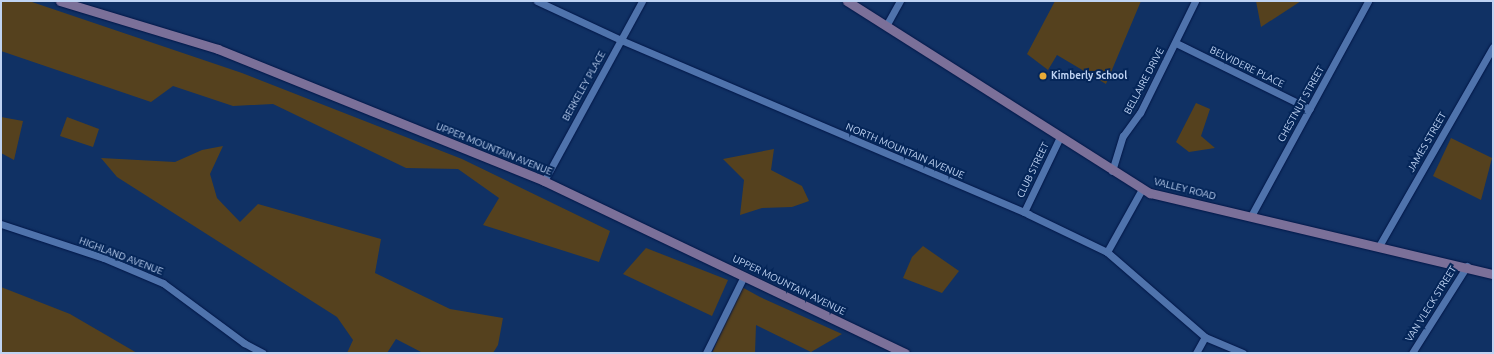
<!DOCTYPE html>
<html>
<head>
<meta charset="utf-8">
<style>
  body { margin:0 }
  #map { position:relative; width:1494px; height:354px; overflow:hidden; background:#103164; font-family:Ubuntu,sans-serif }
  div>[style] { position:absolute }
  .green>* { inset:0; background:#55411e }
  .roads { filter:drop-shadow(0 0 1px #001647) drop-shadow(0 0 1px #001647) }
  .street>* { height:7px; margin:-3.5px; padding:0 3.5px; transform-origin:3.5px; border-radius:3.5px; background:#4f73ac }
  .secondary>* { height:9px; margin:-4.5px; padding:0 4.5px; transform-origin:4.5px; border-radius:4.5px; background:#7b7099 }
  .dots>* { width:11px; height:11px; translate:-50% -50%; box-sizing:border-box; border:2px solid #052659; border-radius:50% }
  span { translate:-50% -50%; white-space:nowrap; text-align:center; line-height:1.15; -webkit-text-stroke:4px #052659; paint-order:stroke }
  .street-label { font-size:10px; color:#bfd3f3 }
  .poi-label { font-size:10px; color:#bfd3f3; font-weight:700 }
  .left { translate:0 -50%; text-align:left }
  .frame { position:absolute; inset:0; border:2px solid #bfd3f3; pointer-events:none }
</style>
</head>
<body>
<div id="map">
  <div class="green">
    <div style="clip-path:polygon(1px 1px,29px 1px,242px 73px,462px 159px,610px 231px,599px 262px,483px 225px,499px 198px,458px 169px,406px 168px,273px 104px,233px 106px,173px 86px,151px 102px,1px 51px)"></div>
    <div style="clip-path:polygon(1055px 1px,1141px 1px,1106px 84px,1057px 55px,1048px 70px,1027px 54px)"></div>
    <div style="clip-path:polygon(1256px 1px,1301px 1px,1261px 27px)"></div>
    <div style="clip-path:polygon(1196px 103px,1210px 109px,1201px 136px,1215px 148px,1189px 152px,1176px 142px)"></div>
    <div style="clip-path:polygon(1px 117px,23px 121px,14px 160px,1px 153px)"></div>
    <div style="clip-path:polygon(67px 117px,99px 129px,93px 147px,60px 136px)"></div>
    <div style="clip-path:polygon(1451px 138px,1492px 158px,1481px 200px,1433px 176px)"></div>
    <div style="clip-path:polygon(223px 146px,210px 174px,217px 198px,240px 222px,258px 204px,381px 239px,375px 273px,450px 309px,503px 318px,498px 345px,493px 353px,423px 353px,396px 339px,387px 353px,347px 353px,353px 340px,337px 317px,117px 177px,101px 158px,175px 162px,202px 150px)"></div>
    <div style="clip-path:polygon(774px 149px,771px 170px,802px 186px,809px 201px,792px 207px,762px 208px,740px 215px,744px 180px,723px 159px)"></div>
    <div style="clip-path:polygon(923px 246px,959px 271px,942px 293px,903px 278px,912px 257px)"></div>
    <div style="clip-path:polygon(646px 248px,728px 280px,712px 316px,623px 274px)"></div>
    <div style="clip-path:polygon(740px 286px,760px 297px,842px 334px,811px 352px,756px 325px,755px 353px,712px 353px)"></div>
    <div style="clip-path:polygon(1px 287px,70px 314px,137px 353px,1px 353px)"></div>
  </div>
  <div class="roads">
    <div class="street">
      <div style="left:537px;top:1px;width:93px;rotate:24.9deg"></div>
      <div style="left:621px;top:40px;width:443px;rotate:23.1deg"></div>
      <div style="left:1028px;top:214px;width:88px;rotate:25.7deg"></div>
      <div style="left:1107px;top:252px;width:130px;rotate:40.9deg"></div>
      <div style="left:1205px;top:337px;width:41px;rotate:22.8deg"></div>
      <div style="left:886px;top:26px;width:29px;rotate:-61deg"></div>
      <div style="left:1176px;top:43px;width:149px;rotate:26.2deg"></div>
      <div style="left:1112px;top:171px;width:37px;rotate:-73deg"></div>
      <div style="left:1123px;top:136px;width:29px;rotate:-54deg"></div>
      <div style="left:1140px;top:113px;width:125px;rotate:-63.8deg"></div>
      <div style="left:544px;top:181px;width:205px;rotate:-61.4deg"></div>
      <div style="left:1024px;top:212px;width:83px;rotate:-64.4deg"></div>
      <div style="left:1251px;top:216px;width:245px;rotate:-61.4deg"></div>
      <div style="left:1px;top:224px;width:108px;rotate:18.3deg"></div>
      <div style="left:104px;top:258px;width:64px;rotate:23deg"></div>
      <div style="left:163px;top:283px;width:101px;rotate:36.5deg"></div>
      <div style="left:244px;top:343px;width:21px;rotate:28deg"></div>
      <div style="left:1379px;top:246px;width:229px;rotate:-60.2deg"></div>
      <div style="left:1107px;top:252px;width:72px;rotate:-60.9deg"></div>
      <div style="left:706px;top:353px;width:86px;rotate:-63.7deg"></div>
      <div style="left:1196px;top:353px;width:18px;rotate:-61deg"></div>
      <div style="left:1412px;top:353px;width:103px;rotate:-57.7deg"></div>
    </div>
    <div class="secondary">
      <div style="left:60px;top:1px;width:165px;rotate:16.9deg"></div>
      <div style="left:218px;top:49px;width:352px;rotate:22deg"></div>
      <div style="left:544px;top:181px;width:400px;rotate:25.5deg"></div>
      <div style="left:847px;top:1px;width:359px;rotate:32.4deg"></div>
      <div style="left:1150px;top:193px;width:352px;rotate:13.3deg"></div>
    </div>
  </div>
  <div class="dots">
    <div style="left:1043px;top:76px;background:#e8ab37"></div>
  </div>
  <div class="street-label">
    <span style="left:1247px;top:67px;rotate:26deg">BELVIDERE PLACE</span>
    <span style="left:1144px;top:81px;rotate:-62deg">BELLAIRE DRIVE</span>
    <span style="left:584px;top:86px;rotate:-61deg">BERKELEY PLACE</span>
    <span style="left:1301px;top:104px;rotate:-61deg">CHESTNUT STREET</span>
    <span style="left:1427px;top:142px;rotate:-60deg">JAMES STREET</span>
    <span style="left:494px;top:149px;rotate:22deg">UPPER MOUNTAIN AVENUE</span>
    <span style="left:905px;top:151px;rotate:23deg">NORTH MOUNTAIN AVENUE</span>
    <span style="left:1033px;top:170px;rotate:-64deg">CLUB STREET</span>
    <span style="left:1185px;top:189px;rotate:14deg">VALLEY ROAD</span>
    <span style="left:121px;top:256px;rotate:21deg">HIGHLAND AVENUE</span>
    <span style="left:789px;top:285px;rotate:26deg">UPPER MOUNTAIN AVENUE</span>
    <span style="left:1431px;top:304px;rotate:-58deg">VAN VLECK STREET</span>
  </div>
  <div class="poi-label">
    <span class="left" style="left:1051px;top:76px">Kimberly School</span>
  </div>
  <div class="frame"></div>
</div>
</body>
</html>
